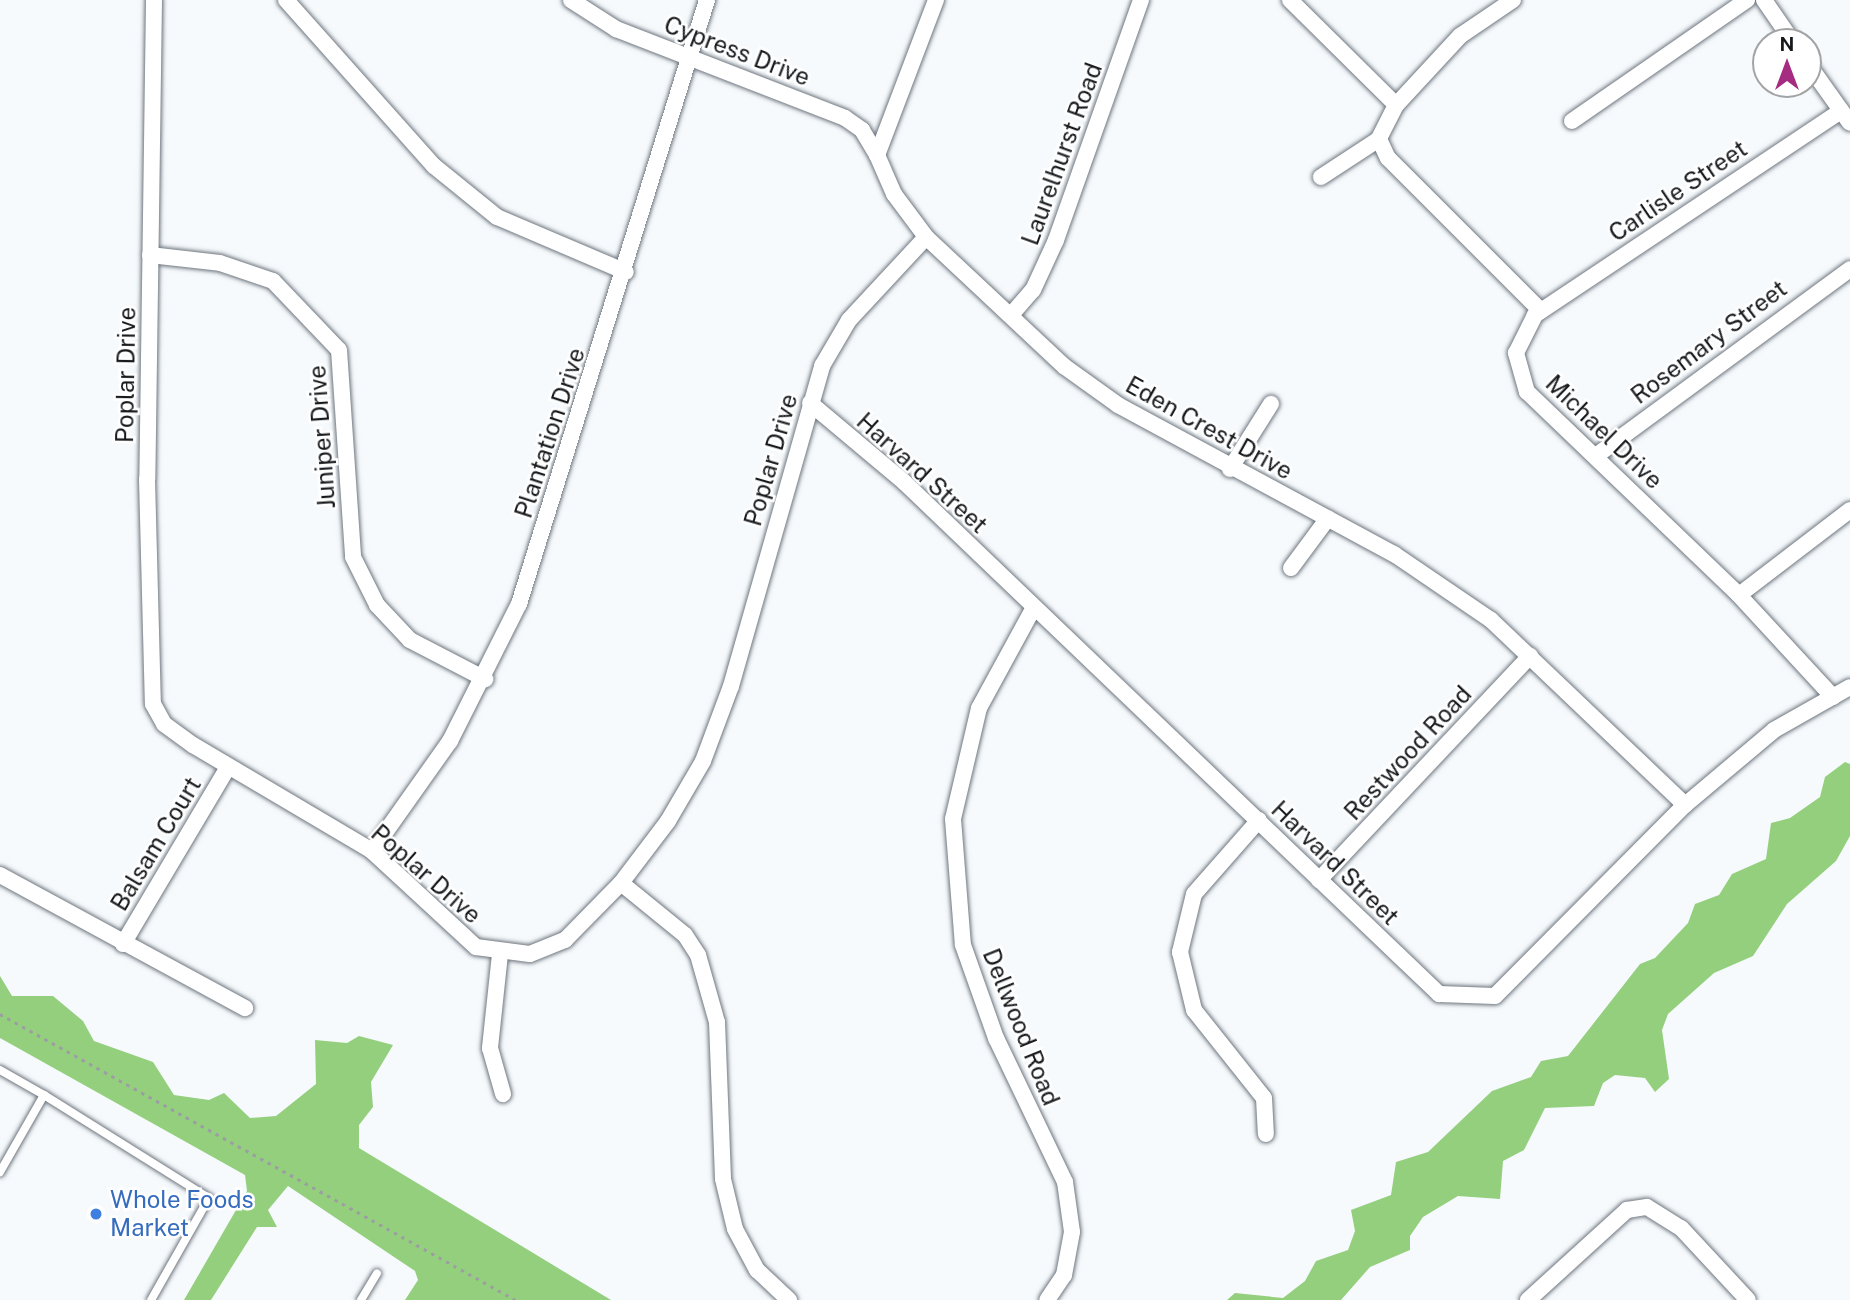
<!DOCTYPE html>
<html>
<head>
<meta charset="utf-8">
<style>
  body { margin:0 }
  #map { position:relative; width:1850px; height:1300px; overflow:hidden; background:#f6fafd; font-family:"Public Sans",sans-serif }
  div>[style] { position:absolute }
  .forest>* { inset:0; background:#94cf7d }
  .path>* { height:2.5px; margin-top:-1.25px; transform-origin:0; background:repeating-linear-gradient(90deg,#9b9fa2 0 3.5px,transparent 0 8.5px) }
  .roads { filter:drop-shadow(0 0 2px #6e767e) drop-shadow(0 0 2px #6e767e) }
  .service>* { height:8px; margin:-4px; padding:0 4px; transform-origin:4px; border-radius:4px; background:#fff }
  .minor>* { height:16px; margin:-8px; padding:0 8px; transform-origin:8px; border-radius:8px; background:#fff }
  .dots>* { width:19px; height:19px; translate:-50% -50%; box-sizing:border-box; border:4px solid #fff; border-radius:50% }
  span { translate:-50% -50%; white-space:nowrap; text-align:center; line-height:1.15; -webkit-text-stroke:5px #fff; paint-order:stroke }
  .street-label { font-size:24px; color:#171a1d }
  .shop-label { font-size:24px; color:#366cbe }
  .left { translate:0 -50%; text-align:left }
  .north { position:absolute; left:1752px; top:28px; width:70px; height:70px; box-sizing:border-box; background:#fff; border:2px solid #a2a3a5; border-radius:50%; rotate:0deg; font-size:19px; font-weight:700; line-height:28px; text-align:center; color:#171a1d }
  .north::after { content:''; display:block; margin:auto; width:24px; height:32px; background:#a62c81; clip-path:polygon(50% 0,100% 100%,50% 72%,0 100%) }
</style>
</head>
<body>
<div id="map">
  <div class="forest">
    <div style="clip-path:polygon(1845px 762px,1850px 764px,1850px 836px,1836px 861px,1787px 904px,1753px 956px,1714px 973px,1668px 1014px,1662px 1030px,1669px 1079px,1655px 1092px,1645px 1078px,1615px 1075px,1603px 1083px,1594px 1106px,1545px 1108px,1524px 1150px,1503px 1161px,1500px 1199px,1458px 1196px,1423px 1217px,1410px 1236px,1410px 1250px,1370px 1267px,1341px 1300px,1227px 1300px,1235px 1293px,1283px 1298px,1305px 1281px,1316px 1261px,1348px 1250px,1355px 1231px,1351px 1210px,1391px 1195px,1396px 1162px,1428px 1152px,1492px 1091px,1531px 1077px,1541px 1061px,1568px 1056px,1640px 964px,1655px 958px,1688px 923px,1695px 904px,1719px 895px,1732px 874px,1766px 859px,1771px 823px,1790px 818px,1820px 797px,1825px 777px)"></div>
    <div style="clip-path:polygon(0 976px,12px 996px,53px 996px,83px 1021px,94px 1041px,153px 1062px,174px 1095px,209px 1100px,224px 1093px,250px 1118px,276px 1116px,316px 1084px,315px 1040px,347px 1043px,359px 1036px,393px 1045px,371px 1082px,373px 1107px,359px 1125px,359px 1148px,611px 1300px,405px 1300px,418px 1280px,415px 1271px,288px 1186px,268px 1210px,277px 1227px,257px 1227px,211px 1300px,184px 1300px,247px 1191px,245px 1175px,0 1038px)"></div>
  </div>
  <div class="path">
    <div style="left:0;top:1014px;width:590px;rotate:29deg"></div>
  </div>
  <div class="roads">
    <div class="service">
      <div style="left:0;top:1070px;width:51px;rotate:29.6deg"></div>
      <div style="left:44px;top:1095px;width:89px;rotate:119.7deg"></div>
      <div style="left:44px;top:1095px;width:195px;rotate:32deg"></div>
      <div style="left:209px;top:1198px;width:117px;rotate:119.6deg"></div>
      <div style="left:361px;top:1300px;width:31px;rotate:-59deg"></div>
    </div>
    <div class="minor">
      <div style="left:154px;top:0;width:479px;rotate:90.8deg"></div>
      <div style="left:147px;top:479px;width:225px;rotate:88.5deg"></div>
      <div style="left:153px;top:704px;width:23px;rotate:61deg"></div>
      <div style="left:164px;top:724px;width:36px;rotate:36deg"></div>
      <div style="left:193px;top:745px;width:208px;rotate:30.6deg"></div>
      <div style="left:372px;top:851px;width:142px;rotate:42.7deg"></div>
      <div style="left:476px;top:947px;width:54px;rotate:7.4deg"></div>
      <div style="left:530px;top:954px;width:38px;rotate:-22deg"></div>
      <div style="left:565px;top:940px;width:80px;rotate:-45.5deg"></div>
      <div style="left:621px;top:883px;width:78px;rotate:-52.8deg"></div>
      <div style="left:668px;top:821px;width:69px;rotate:-59.7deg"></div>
      <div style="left:703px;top:761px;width:80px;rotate:-69.5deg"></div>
      <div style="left:731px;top:686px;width:333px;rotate:-74.1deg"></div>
      <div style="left:822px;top:366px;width:53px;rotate:-59.6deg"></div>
      <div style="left:849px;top:320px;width:113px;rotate:-47.1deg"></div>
      <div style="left:286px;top:0;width:222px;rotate:48.3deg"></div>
      <div style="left:434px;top:166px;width:81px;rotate:39deg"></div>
      <div style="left:497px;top:217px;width:140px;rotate:23.1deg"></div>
      <div style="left:571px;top:0;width:54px;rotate:32.8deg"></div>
      <div style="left:616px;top:29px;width:246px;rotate:21.2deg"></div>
      <div style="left:845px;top:118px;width:21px;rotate:35deg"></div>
      <div style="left:862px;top:130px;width:29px;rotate:59deg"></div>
      <div style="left:936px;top:0;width:166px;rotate:110.8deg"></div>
      <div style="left:877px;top:155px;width:43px;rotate:66.4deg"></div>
      <div style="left:894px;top:194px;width:54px;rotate:53.3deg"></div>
      <div style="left:926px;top:237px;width:190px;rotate:43.1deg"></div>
      <div style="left:1065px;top:367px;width:65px;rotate:35.6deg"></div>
      <div style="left:1118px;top:405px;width:314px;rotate:28.4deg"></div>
      <div style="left:1394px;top:554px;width:117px;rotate:34.2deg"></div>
      <div style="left:1491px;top:620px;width:268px;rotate:43.6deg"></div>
      <div style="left:1290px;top:0;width:149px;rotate:44.7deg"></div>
      <div style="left:1513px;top:0;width:64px;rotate:145.8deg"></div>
      <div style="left:1460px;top:36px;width:94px;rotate:132.8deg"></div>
      <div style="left:1396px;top:105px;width:38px;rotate:117deg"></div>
      <div style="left:1379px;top:139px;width:21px;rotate:65deg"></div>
      <div style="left:1388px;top:158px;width:216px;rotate:45deg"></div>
      <div style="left:1764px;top:0;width:51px;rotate:55.4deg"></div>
      <div style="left:1808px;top:64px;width:72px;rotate:54.6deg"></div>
      <div style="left:1572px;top:121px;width:213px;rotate:-34.7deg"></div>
      <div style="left:1321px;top:177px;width:69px;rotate:-33.2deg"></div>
      <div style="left:150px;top:255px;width:70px;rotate:6.5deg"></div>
      <div style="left:220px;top:263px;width:56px;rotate:18.8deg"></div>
      <div style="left:273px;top:281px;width:95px;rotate:46.3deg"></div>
      <div style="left:339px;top:350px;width:207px;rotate:86.1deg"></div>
      <div style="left:353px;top:557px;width:54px;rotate:63.4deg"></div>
      <div style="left:377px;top:605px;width:48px;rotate:46.7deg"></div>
      <div style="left:410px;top:640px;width:85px;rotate:27.5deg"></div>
      <div style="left:1011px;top:315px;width:33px;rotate:-49deg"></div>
      <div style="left:1033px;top:290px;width:55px;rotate:-65.3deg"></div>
      <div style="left:1056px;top:240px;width:255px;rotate:-70.5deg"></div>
      <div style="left:810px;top:403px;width:123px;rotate:40deg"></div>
      <div style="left:904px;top:482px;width:741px;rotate:43.74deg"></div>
      <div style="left:1439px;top:994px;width:56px;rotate:2deg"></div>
      <div style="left:1495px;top:996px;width:269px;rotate:-45.2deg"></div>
      <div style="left:1685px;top:805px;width:116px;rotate:-40.1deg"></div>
      <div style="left:1774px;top:730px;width:87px;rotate:-29.5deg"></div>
      <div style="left:1597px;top:455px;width:314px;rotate:-36.3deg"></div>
      <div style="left:1230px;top:469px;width:77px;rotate:-57.8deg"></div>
      <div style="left:1291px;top:568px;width:62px;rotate:-53.5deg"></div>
      <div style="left:1739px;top:595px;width:140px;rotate:-37.4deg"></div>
      <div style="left:1033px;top:609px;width:113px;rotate:118.6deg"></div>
      <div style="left:979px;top:708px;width:114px;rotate:103.2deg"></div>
      <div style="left:953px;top:819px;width:126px;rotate:85.5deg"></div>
      <div style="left:963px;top:945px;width:99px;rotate:70.5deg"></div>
      <div style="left:996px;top:1038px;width:160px;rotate:64.4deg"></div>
      <div style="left:1065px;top:1182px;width:50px;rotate:82deg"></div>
      <div style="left:1072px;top:1232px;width:44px;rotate:100.5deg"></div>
      <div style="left:1064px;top:1275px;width:30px;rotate:124deg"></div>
      <div style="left:1833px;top:697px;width:139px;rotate:-132.7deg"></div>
      <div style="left:1739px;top:595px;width:294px;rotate:-136.2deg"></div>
      <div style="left:1527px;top:392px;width:41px;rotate:-105.8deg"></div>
      <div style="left:1516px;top:353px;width:42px;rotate:-63.4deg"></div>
      <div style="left:1535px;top:315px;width:368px;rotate:-33.7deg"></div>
      <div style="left:1259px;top:820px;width:98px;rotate:131.3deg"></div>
      <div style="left:1194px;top:894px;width:60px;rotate:103.6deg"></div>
      <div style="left:1180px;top:952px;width:60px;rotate:76.4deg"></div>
      <div style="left:1194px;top:1010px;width:112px;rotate:51.5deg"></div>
      <div style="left:1264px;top:1098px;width:36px;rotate:87deg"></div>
      <div style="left:372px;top:851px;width:135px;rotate:-54.7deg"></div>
      <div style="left:450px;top:741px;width:153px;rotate:-63.3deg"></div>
      <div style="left:519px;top:604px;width:633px;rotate:-72.71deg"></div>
      <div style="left:0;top:875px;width:279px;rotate:28.5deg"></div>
      <div style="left:1319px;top:880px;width:308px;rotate:-46.7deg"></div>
      <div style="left:621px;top:883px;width:82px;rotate:39.1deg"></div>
      <div style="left:685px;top:935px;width:24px;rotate:57deg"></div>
      <div style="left:698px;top:955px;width:70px;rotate:74.2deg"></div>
      <div style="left:717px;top:1022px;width:157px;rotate:87.8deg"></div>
      <div style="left:723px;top:1179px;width:51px;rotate:76.5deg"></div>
      <div style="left:735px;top:1229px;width:47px;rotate:61.8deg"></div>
      <div style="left:757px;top:1270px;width:44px;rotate:43.2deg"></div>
      <div style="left:123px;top:944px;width:206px;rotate:-59.3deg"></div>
      <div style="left:500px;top:954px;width:95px;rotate:96.1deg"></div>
      <div style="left:490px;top:1048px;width:48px;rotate:74.2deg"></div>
      <div style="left:1528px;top:1300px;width:134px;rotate:-42.3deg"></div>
      <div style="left:1627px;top:1210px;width:20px;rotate:-9deg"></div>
      <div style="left:1647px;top:1207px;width:40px;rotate:32deg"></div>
      <div style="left:1681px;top:1228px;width:98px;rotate:47.1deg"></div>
    </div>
  </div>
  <div class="dots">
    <div style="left:96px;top:1214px;background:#3f7fe0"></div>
  </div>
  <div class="street-label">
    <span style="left:737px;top:51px;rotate:21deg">Cypress Drive</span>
    <span style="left:1062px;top:154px;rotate:-70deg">Laurelhurst Road</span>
    <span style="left:1678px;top:191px;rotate:-34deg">Carlisle Street</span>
    <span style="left:1709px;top:342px;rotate:-37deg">Rosemary Street</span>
    <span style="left:126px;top:375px;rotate:-89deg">Poplar Drive</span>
    <span style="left:1209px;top:428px;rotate:29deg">Eden Crest Drive</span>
    <span style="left:1604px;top:432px;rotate:44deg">Michael Drive</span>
    <span style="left:550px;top:433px;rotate:-72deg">Plantation Drive</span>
    <span style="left:322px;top:437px;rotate:-94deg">Juniper Drive</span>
    <span style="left:771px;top:460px;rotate:-74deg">Poplar Drive</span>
    <span style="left:922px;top:473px;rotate:42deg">Harvard Street</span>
    <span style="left:1408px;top:753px;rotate:-47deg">Restwood Road</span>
    <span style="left:156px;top:844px;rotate:-59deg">Balsam Court</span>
    <span style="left:1335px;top:863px;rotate:44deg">Harvard Street</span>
    <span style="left:426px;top:874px;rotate:41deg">Poplar Drive</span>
    <span style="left:1021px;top:1027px;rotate:68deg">Dellwood Road</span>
  </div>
  <div class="shop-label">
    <span class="left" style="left:110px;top:1214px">Whole Foods<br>Market</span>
  </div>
  <div class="north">N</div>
</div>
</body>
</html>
